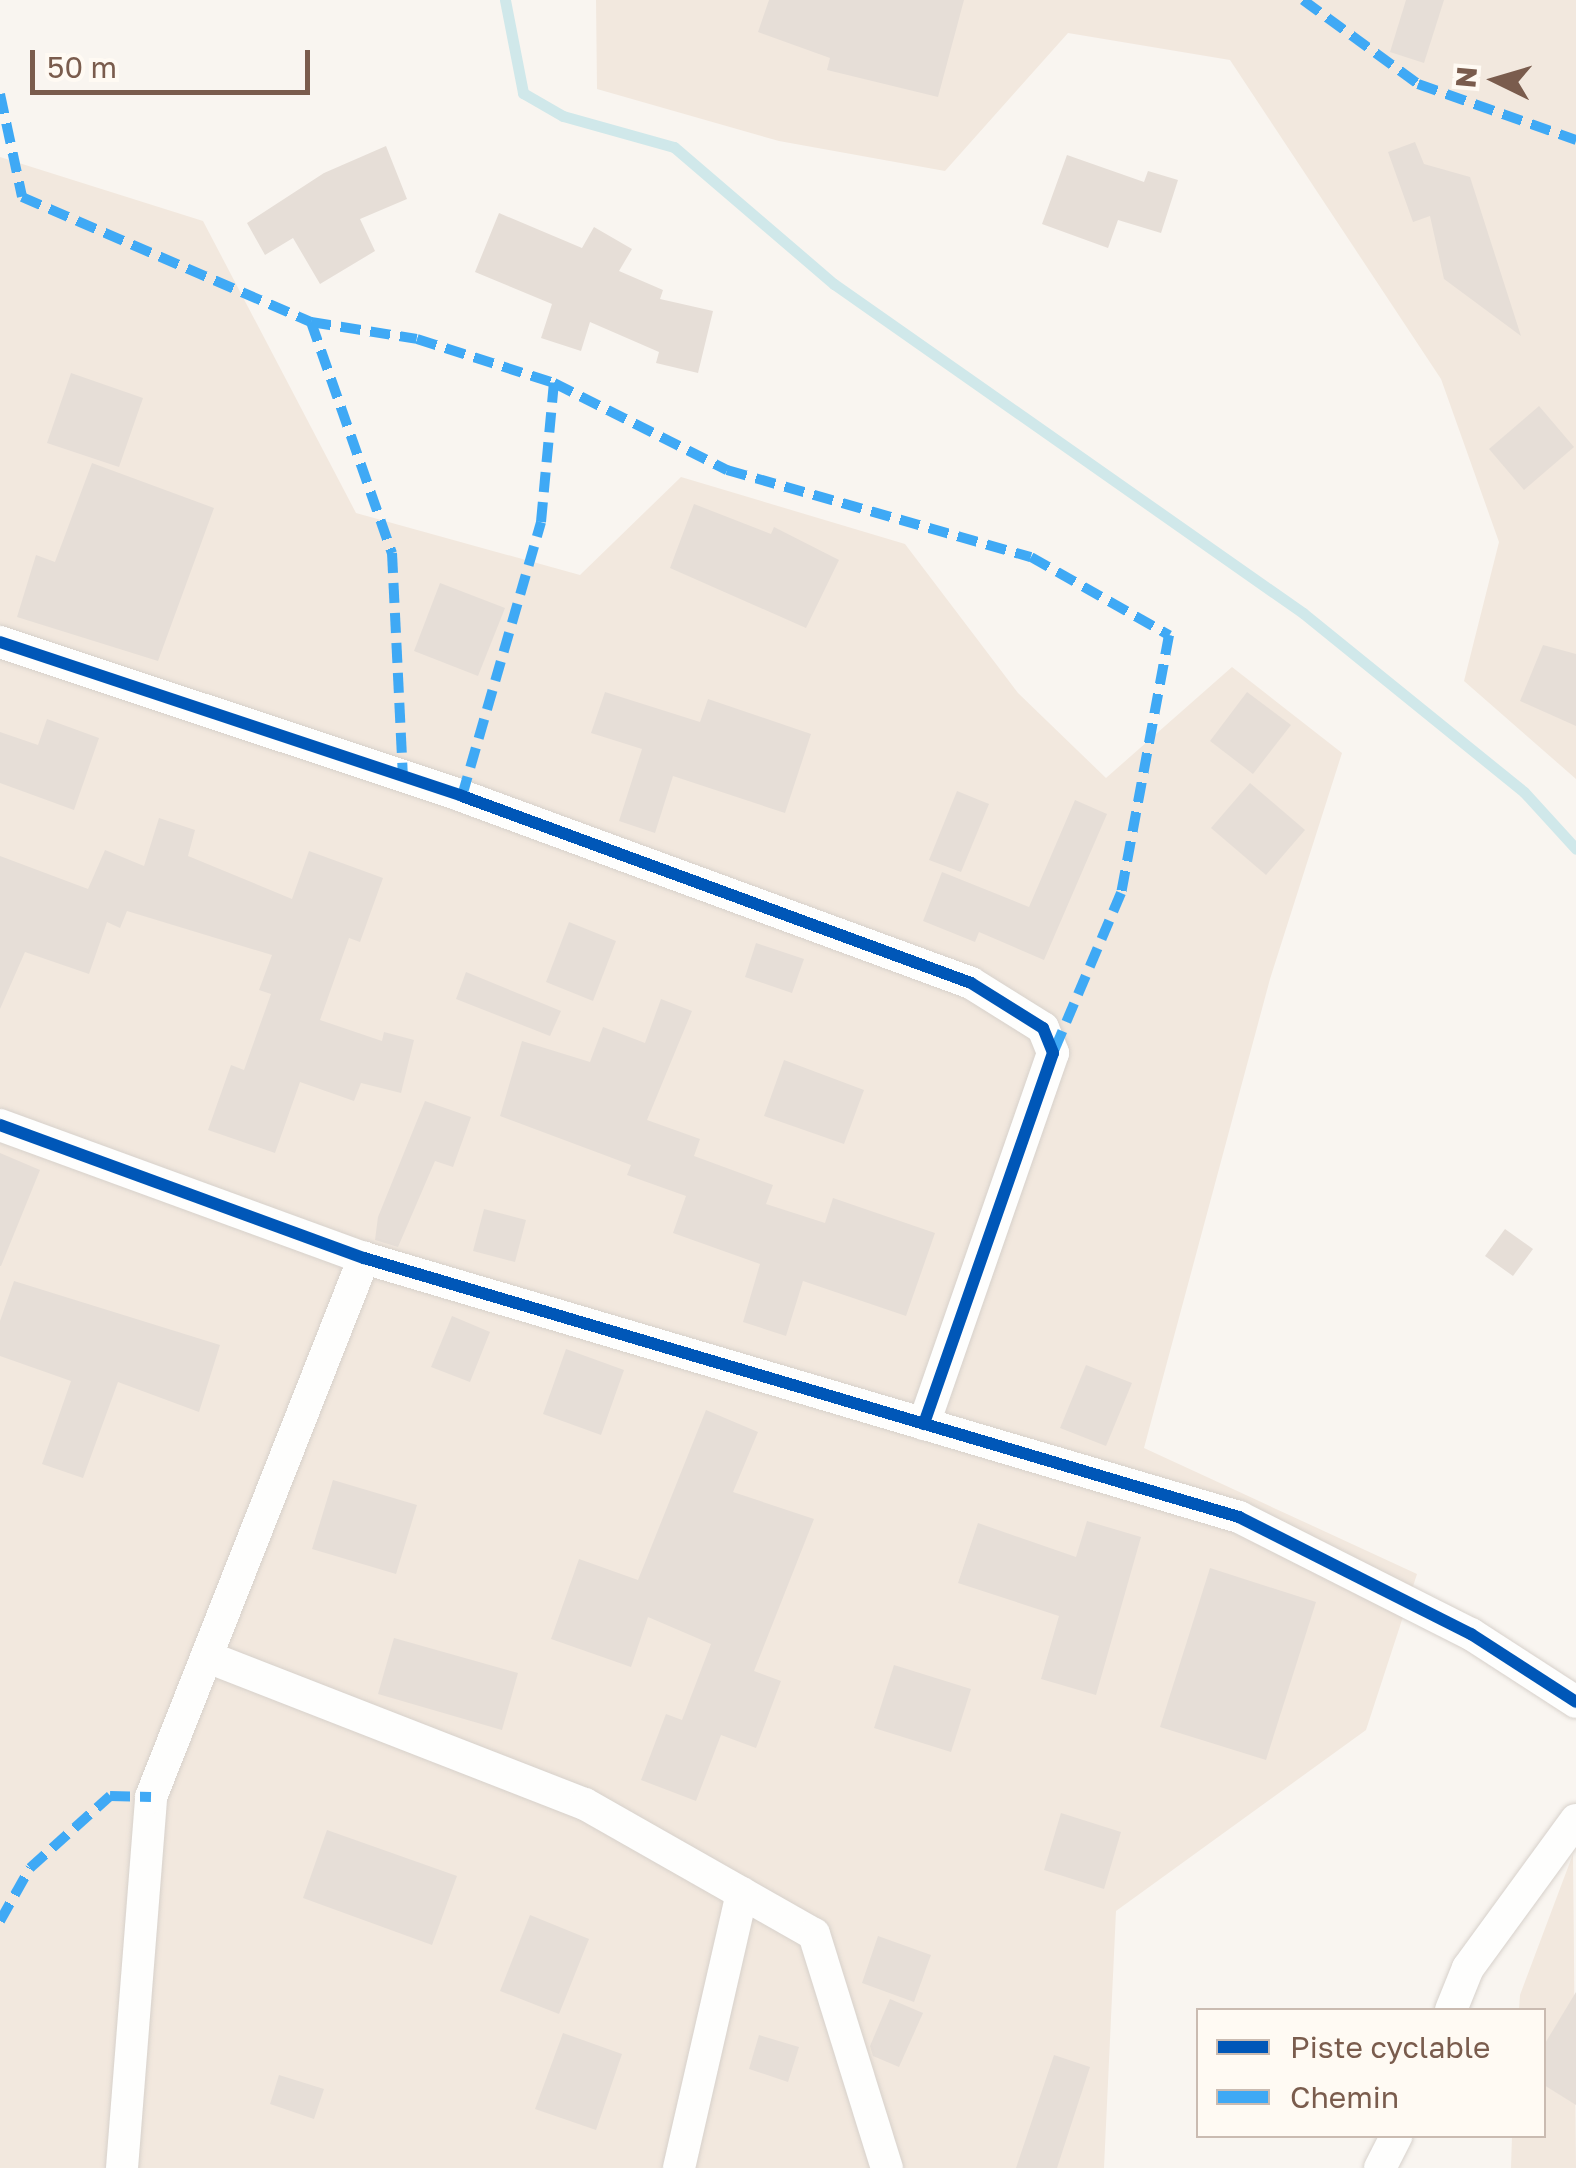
<!DOCTYPE html>
<html>
<head>
<meta charset="utf-8">
<style>
  body { margin:0 }
  #map { position:relative; width:1576px; height:2168px; overflow:hidden; background:#f9f5f0; font-family:"Golos Text",sans-serif }
  div>[style] { position:absolute }
  .residential>* { inset:0; background:#f2e8de }
  .stream>* { height:11px; margin:-5.5px; padding:0 5.5px; transform-origin:5.5px; border-radius:5.5px; background:#d0e8ea }
  .building>* { inset:0; background:#e6ded7 }
  .roads { filter:drop-shadow(0 0 2px #d7d1cb) drop-shadow(0 0 2px #d7d1cb) }
  .minor>* { height:32px; margin:-16px; padding:0 16px; transform-origin:16px; border-radius:16px; background:#fefefd }
  .quiet>* { height:10px; margin-top:-5px; transform-origin:0; background:repeating-linear-gradient(90deg,#3fa9f5 0 20px,transparent 0 30px) }
  .cycleway>* { height:12px; margin:-6px; padding:0 6px; transform-origin:6px; border-radius:6px; background:#0057b8 }
  span { translate:-50% -50%; white-space:nowrap; text-align:center; line-height:1.15; -webkit-text-stroke:9px #fffaf3; paint-order:stroke }
  .legend { position:absolute; left:1196px; top:2008px; width:350px; height:130px; box-sizing:border-box; background:#fffaf3; border:2px solid #cabbb1; margin:0; padding:12px 18px; list-style:none; font-size:30px; color:#7a5c4d }
  .legend li { display:flex; align-items:center; gap:20px; height:50px }
  .legend b { width:50px; border:2px solid #cabbb1 }
  .north { position:absolute; left:1446px; top:30px; width:100px; height:100px; -webkit-text-stroke:8px #fffaf3; paint-order:stroke; rotate:275deg; font-size:28px; font-weight:700; line-height:40px; text-align:center; color:#7a5c4d }
  .north::after { content:''; display:block; margin:auto; width:35px; height:45px; background:#7a5c4d; clip-path:polygon(50% 0,100% 100%,50% 72%,0 100%) }
  .scale { position:absolute; left:30px; top:50px; width:280px; height:45px; box-sizing:border-box; border:5px solid #7a5c4d; border-top:0; padding-left:12px; font-size:30px; line-height:35px; white-space:nowrap; color:#7a5c4d; -webkit-text-stroke:8px #fffaf3; paint-order:stroke }
</style>
</head>
<body>
<div id="map">
  <div class="residential">
    <div style="clip-path:polygon(596px 0,1576px 0,1576px 779px,1464px 681px,1499px 542px,1441px 379px,1230px 60px,1068px 33px,945px 171px,779px 141px,597px 89px)"></div>
    <div style="clip-path:polygon(0 157px,203px 221px,356px 513px,580px 575px,681px 477px,905px 544px,1018px 693px,1106px 778px,1232px 667px,1342px 753px,1270px 979px,1144px 1448px,1417px 1574px,1366px 1730px,1116px 1911px,1104px 2168px,0 2168px)"></div>
    <div style="clip-path:polygon(1573px 1854px,1576px 2168px,1511px 2168px,1512px 2136px,1544px 2136px,1544px 2010px,1519px 2010px,1520px 1995px)"></div>
  </div>
  <div class="stream">
    <div style="left:505px;top:0;width:95px;rotate:79deg"></div>
    <div style="left:523px;top:93px;width:46px;rotate:29.9deg"></div>
    <div style="left:563px;top:116px;width:115px;rotate:15.6deg"></div>
    <div style="left:674px;top:147px;width:211px;rotate:40.6deg"></div>
    <div style="left:834px;top:284px;width:573px;rotate:35.05deg"></div>
    <div style="left:1303px;top:613px;width:284px;rotate:39deg"></div>
    <div style="left:1524px;top:792px;width:77px;rotate:47.6deg"></div>
  </div>
  <div class="building">
    <div style="clip-path:polygon(769px 0,964px 0,938px 97px,827px 70px,830px 58px,758px 32px)"></div>
    <div style="clip-path:polygon(1406px 0,1444px 0,1424px 63px,1390px 52px)"></div>
    <div style="clip-path:polygon(1415px 142px,1424px 164px,1470px 177px,1521px 336px,1444px 279px,1430px 216px,1413px 222px,1388px 152px)"></div>
    <div style="clip-path:polygon(386px 146px,407px 199px,360px 219px,375px 251px,320px 284px,293px 238px,265px 255px,247px 223px,324px 173px)"></div>
    <div style="clip-path:polygon(1067px 155px,1144px 182px,1148px 171px,1178px 180px,1161px 233px,1118px 220px,1108px 248px,1042px 224px)"></div>
    <div style="clip-path:polygon(499px 213px,582px 248px,594px 227px,632px 249px,619px 271px,663px 290px,660px 299px,713px 311px,698px 373px,656px 363px,659px 352px,590px 322px,581px 351px,541px 338px,552px 304px,475px 272px)"></div>
    <div style="clip-path:polygon(71px 373px,143px 398px,119px 467px,47px 443px)"></div>
    <div style="clip-path:polygon(1539px 406px,1574px 447px,1524px 490px,1489px 449px)"></div>
    <div style="clip-path:polygon(92px 463px,214px 508px,158px 661px,17px 617px,36px 555px,55px 562px)"></div>
    <div style="clip-path:polygon(694px 504px,771px 534px,774px 527px,839px 560px,806px 628px,670px 568px)"></div>
    <div style="clip-path:polygon(440px 583px,505px 608px,478px 676px,414px 651px)"></div>
    <div style="clip-path:polygon(1543px 645px,1576px 654px,1576px 726px,1520px 701px)"></div>
    <div style="clip-path:polygon(605px 692px,700px 722px,708px 699px,811px 734px,785px 813px,673px 776px,655px 833px,619px 821px,642px 749px,591px 733px)"></div>
    <div style="clip-path:polygon(1247px 692px,1291px 725px,1253px 774px,1210px 741px)"></div>
    <div style="clip-path:polygon(47px 719px,99px 738px,74px 810px,0 783px,0 732px,38px 745px)"></div>
    <div style="clip-path:polygon(1250px 783px,1305px 830px,1266px 875px,1211px 828px)"></div>
    <div style="clip-path:polygon(957px 791px,989px 804px,961px 872px,929px 860px)"></div>
    <div style="clip-path:polygon(1075px 800px,1107px 814px,1044px 960px,979px 932px,975px 942px,923px 921px,942px 872px,1029px 907px)"></div>
    <div style="clip-path:polygon(159px 818px,195px 830px,188px 856px,292px 899px,309px 851px,383px 878px,360px 942px,349px 938px,320px 1020px,382px 1041px,384px 1032px,414px 1040px,401px 1093px,361px 1083px,354px 1101px,300px 1082px,275px 1153px,208px 1130px,231px 1065px,244px 1070px,271px 994px,259px 990px,272px 955px,127px 911px,120px 928px,107px 922px,89px 974px,25px 952px,0 1009px,0 856px,88px 889px,105px 850px,144px 866px)"></div>
    <div style="clip-path:polygon(569px 922px,616px 941px,593px 1001px,546px 982px)"></div>
    <div style="clip-path:polygon(756px 943px,804px 959px,792px 993px,745px 977px)"></div>
    <div style="clip-path:polygon(466px 972px,561px 1011px,550px 1036px,456px 999px)"></div>
    <div style="clip-path:polygon(661px 999px,692px 1011px,647px 1120px,700px 1139px,694px 1156px,773px 1185px,766px 1204px,825px 1223px,833px 1198px,935px 1233px,906px 1316px,803px 1281px,786px 1336px,743px 1322px,760px 1264px,673px 1233px,686px 1196px,627px 1175px,631px 1165px,500px 1116px,522px 1041px,590px 1062px,603px 1027px,645px 1043px)"></div>
    <div style="clip-path:polygon(784px 1060px,864px 1090px,844px 1144px,764px 1116px)"></div>
    <div style="clip-path:polygon(425px 1101px,471px 1117px,453px 1167px,435px 1161px,398px 1247px,375px 1240px,378px 1217px)"></div>
    <div style="clip-path:polygon(0 1153px,40px 1170px,1px 1266px,0 1266px)"></div>
    <div style="clip-path:polygon(484px 1209px,526px 1220px,515px 1262px,473px 1251px)"></div>
    <div style="clip-path:polygon(1505px 1229px,1533px 1249px,1513px 1276px,1485px 1256px)"></div>
    <div style="clip-path:polygon(14px 1281px,220px 1345px,199px 1412px,118px 1382px,83px 1478px,42px 1464px,71px 1381px,0 1356px,0 1321px)"></div>
    <div style="clip-path:polygon(452px 1316px,490px 1332px,470px 1382px,431px 1367px)"></div>
    <div style="clip-path:polygon(566px 1349px,624px 1370px,601px 1435px,543px 1414px)"></div>
    <div style="clip-path:polygon(1086px 1365px,1132px 1383px,1106px 1446px,1060px 1428px)"></div>
    <div style="clip-path:polygon(706px 1410px,758px 1432px,733px 1492px,814px 1519px,754px 1671px,781px 1681px,756px 1748px,721px 1735px,696px 1801px,641px 1780px,666px 1714px,682px 1720px,711px 1644px,648px 1617px,631px 1667px,551px 1639px,579px 1559px,638px 1580px)"></div>
    <div style="clip-path:polygon(333px 1480px,417px 1505px,396px 1574px,312px 1549px)"></div>
    <div style="clip-path:polygon(1087px 1521px,1141px 1537px,1096px 1695px,1041px 1679px,1059px 1616px,958px 1583px,978px 1523px,1076px 1557px)"></div>
    <div style="clip-path:polygon(1210px 1568px,1316px 1602px,1266px 1760px,1160px 1727px)"></div>
    <div style="clip-path:polygon(394px 1638px,518px 1673px,502px 1730px,378px 1694px)"></div>
    <div style="clip-path:polygon(894px 1665px,971px 1689px,951px 1752px,874px 1728px)"></div>
    <div style="clip-path:polygon(1061px 1813px,1121px 1832px,1104px 1889px,1044px 1870px)"></div>
    <div style="clip-path:polygon(327px 1830px,457px 1876px,432px 1945px,303px 1898px)"></div>
    <div style="clip-path:polygon(530px 1915px,589px 1939px,559px 2014px,500px 1991px)"></div>
    <div style="clip-path:polygon(878px 1936px,931px 1955px,914px 2002px,862px 1983px)"></div>
    <div style="clip-path:polygon(1576px 1992px,1576px 2105px,1544px 2085px,1544px 2045px)"></div>
    <div style="clip-path:polygon(890px 1999px,923px 2013px,899px 2067px,873px 2056px,870px 2046px)"></div>
    <div style="clip-path:polygon(563px 2033px,622px 2054px,596px 2130px,535px 2109px)"></div>
    <div style="clip-path:polygon(759px 2035px,799px 2047px,788px 2082px,749px 2069px)"></div>
    <div style="clip-path:polygon(1054px 2055px,1090px 2067px,1057px 2168px,1016px 2168px)"></div>
    <div style="clip-path:polygon(279px 2075px,324px 2089px,314px 2119px,270px 2104px)"></div>
  </div>
  <div class="roads">
    <div class="minor">
      <div style="left:0;top:642px;width:487px;rotate:18.4deg"></div>
      <div style="left:462px;top:796px;width:542px;rotate:20.17deg"></div>
      <div style="left:971px;top:983px;width:85px;rotate:32deg"></div>
      <div style="left:1043px;top:1028px;width:27px;rotate:68deg"></div>
      <div style="left:1053px;top:1053px;width:393px;rotate:109.2deg"></div>
      <div style="left:0;top:1125px;width:388px;rotate:20.1deg"></div>
      <div style="left:364px;top:1258px;width:913px;rotate:16.49deg"></div>
      <div style="left:1239px;top:1517px;width:260px;rotate:26.8deg"></div>
      <div style="left:1471px;top:1634px;width:125px;rotate:32.9deg"></div>
      <div style="left:210px;top:1658px;width:402px;rotate:21.3deg"></div>
      <div style="left:585px;top:1804px;width:263px;rotate:29.6deg"></div>
      <div style="left:814px;top:1934px;width:245px;rotate:72.7deg"></div>
      <div style="left:1451px;top:2010px;width:45px;rotate:-68deg"></div>
      <div style="left:1468px;top:1968px;width:183px;rotate:-53.9deg"></div>
      <div style="left:122px;top:2168px;width:372px;rotate:-85.5deg"></div>
      <div style="left:151px;top:1797px;width:580px;rotate:-68.44deg"></div>
      <div style="left:679px;top:2168px;width:282px;rotate:-77.1deg"></div>
      <div style="left:1380px;top:2168px;width:36px;rotate:-63deg"></div>
    </div>
  </div>
  <div class="quiet">
    <div style="left:1303px;top:0;width:142px;rotate:36.1deg"></div>
    <div style="left:1418px;top:84px;width:168px;rotate:19.5deg"></div>
    <div style="left:0;top:94px;width:105px;rotate:77.9deg"></div>
    <div style="left:22px;top:197px;width:315px;rotate:23.4deg"></div>
    <div style="left:311px;top:322px;width:245px;rotate:70.7deg"></div>
    <div style="left:392px;top:553px;width:223px;rotate:87.2deg"></div>
    <div style="left:311px;top:322px;width:107px;rotate:9.1deg"></div>
    <div style="left:417px;top:339px;width:144px;rotate:17.8deg"></div>
    <div style="left:554px;top:383px;width:194px;rotate:26.7deg"></div>
    <div style="left:727px;top:470px;width:316px;rotate:16deg"></div>
    <div style="left:1031px;top:557px;width:159px;rotate:29.5deg"></div>
    <div style="left:1169px;top:635px;width:262px;rotate:100.5deg"></div>
    <div style="left:1121px;top:893px;width:174px;rotate:113deg"></div>
    <div style="left:462px;top:796px;width:285px;rotate:-73.9deg"></div>
    <div style="left:541px;top:522px;width:140px;rotate:-84.7deg"></div>
    <div style="left:0;top:1921px;width:61px;rotate:-60.5deg"></div>
    <div style="left:30px;top:1868px;width:108px;rotate:-42deg"></div>
    <div style="left:110px;top:1796px;width:41px;rotate:1.4deg"></div>
  </div>
  <div class="cycleway">
    <div style="left:0;top:642px;width:487px;rotate:18.4deg"></div>
    <div style="left:462px;top:796px;width:542px;rotate:20.17deg"></div>
    <div style="left:971px;top:983px;width:85px;rotate:32deg"></div>
    <div style="left:1043px;top:1028px;width:27px;rotate:68deg"></div>
    <div style="left:1053px;top:1053px;width:393px;rotate:109.2deg"></div>
    <div style="left:0;top:1125px;width:388px;rotate:20.1deg"></div>
    <div style="left:364px;top:1258px;width:913px;rotate:16.49deg"></div>
    <div style="left:1239px;top:1517px;width:260px;rotate:26.8deg"></div>
    <div style="left:1471px;top:1634px;width:125px;rotate:32.9deg"></div>
  </div>
  <ul class="legend">
  <li><b style="height:12px;background:#0057b8"></b>Piste cyclable</li>
  <li><b style="height:12px;background:#3fa9f5"></b>Chemin</li>
  </ul>
  <div class="north">N</div>
  <div class="scale">50 m</div>
</div>
</body>
</html>
